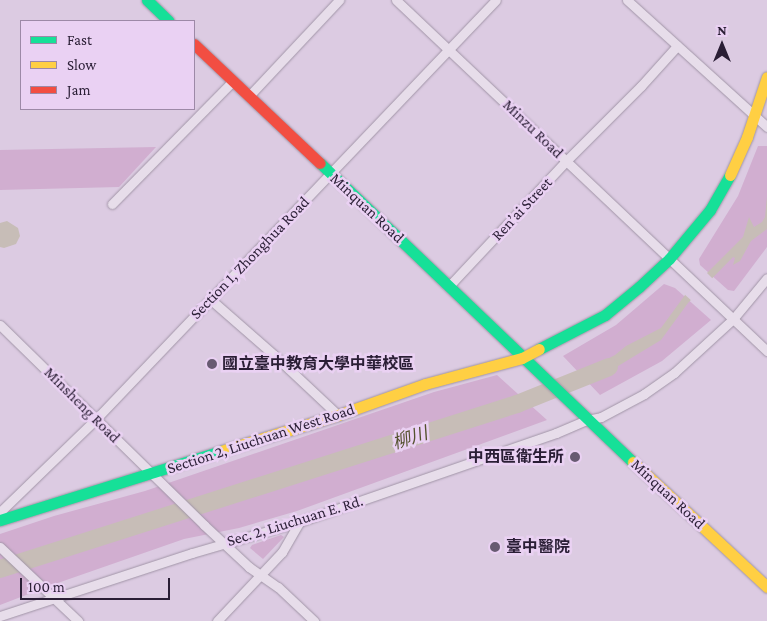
<!DOCTYPE html>
<html>
<head>
<meta charset="utf-8">
<style>
  body { margin:0 }
  #map { position:relative; width:767px; height:621px; overflow:hidden; background:#dccbe2; font-family:"Crimson Pro","Noto Sans TC",serif }
  div>[style] { position:absolute }
  .green>* { inset:0; background:#d1aed0 }
  .water>* { inset:0; background:#c7bdb7 }
  .pier>* { inset:0; background:#dccbe2 }
  .river>* { height:18px; margin:-9px; padding:0 9px; transform-origin:9px; border-radius:9px; background:#c7bdb7 }
  .roads { filter:drop-shadow(0 0 1px #a195a7) drop-shadow(0 0 1px #a195a7) }
  .street>* { height:9px; margin:-4.5px; padding:0 4.5px; transform-origin:4.5px; border-radius:4.5px; background:#e7ddea }
  .fast>* { height:11px; margin:-5.5px; padding:0 5.5px; transform-origin:5.5px; border-radius:5.5px; background:#16e098 }
  .slow>* { height:11px; margin:-5.5px; padding:0 5.5px; transform-origin:5.5px; border-radius:5.5px; background:#ffcf43 }
  .jam>* { height:11px; margin:-5.5px; padding:0 5.5px; transform-origin:5.5px; border-radius:5.5px; background:#f24e42 }
  .dots>* { width:14px; height:14px; translate:-50% -50%; box-sizing:border-box; border:2px solid #ead1f3; border-radius:50% }
  span { translate:-50% -50%; white-space:nowrap; text-align:center; line-height:1.15; -webkit-text-stroke:5px #ead1f3; paint-order:stroke }
  .street-label { font-size:16px; color:#2a1e35 }
  .poi-label { font-size:16px; color:#2a1e35; font-weight:700 }
  .left { translate:0 -50%; text-align:left }
  .right { translate:-100% -50%; text-align:right }
  .water-label { font-size:18px; color:#54522e; font-style:italic }
  .legend { position:absolute; left:20px; top:20px; width:175px; height:90px; box-sizing:border-box; background:#ead1f3; border:1px solid #9d89a7; margin:0; padding:6px 9px; list-style:none; font-size:15px; color:#2a1e35 }
  .legend li { display:flex; align-items:center; gap:10px; height:25px }
  .legend b { width:25px; border:1px solid #9d89a7 }
  .north { position:absolute; left:697px; top:20px; width:50px; height:50px; -webkit-text-stroke:4px #ead1f3; paint-order:stroke; rotate:0deg; font-size:14px; font-weight:700; line-height:20px; text-align:center; color:#2a1e35 }
  .north::after { content:''; display:block; margin:auto; width:18px; height:22px; background:#2a1e35; clip-path:polygon(50% 0,100% 100%,50% 72%,0 100%) }
  .scale { position:absolute; left:20px; top:578px; width:150px; height:22px; box-sizing:border-box; border:2px solid #2a1e35; border-top:0; padding-left:6px; font-size:15px; line-height:18px; white-space:nowrap; color:#2a1e35; -webkit-text-stroke:4px #ead1f3; paint-order:stroke }
</style>
</head>
<body>
<div id="map">
  <div class="green">
    <div style="clip-path:polygon(758px 146px,767px 146px,767px 247px,734px 291px,728px 290px,700px 265px,699px 259px,738px 196px)"></div>
    <div style="clip-path:polygon(156px 147px,119px 187px,0 190px,0 150px)"></div>
    <div style="clip-path:polygon(664px 284px,675px 288px,711px 320px,662px 361px,600px 395px,563px 356px,616px 325px)"></div>
    <div style="clip-path:polygon(497px 375px,547px 420px,297px 511px,239px 528px,184px 539px,52px 585px,0 605px,0 534px,54px 516px,145px 491px,434px 392px)"></div>
    <div style="clip-path:polygon(281px 535px,284px 537px,263px 559px,250px 548px,252px 545px)"></div>
  </div>
  <div class="water">
    <div style="clip-path:polygon(767px 196px,767px 229px,751px 241px,740px 261px,733px 265px,735px 258px,733px 257px,688px 303px,661px 340px,595px 380px,580px 369px,590px 368px,615px 355px,626px 346px,661px 328px,685px 295px,743px 237px,749px 217px,754px 227px,762px 222px,765px 217px)"></div>
    <div style="clip-path:polygon(7px 221px,18px 228px,20px 236px,16px 244px,4px 248px,0 247px,0 223px)"></div>
  </div>
  <div class="pier">
    <div style="clip-path:polygon(705px 271px,714px 280px,693px 302px,683px 293px)"></div>
  </div>
  <div class="river">
    <div style="left:0;top:569px;width:543px;rotate:-17.7deg"></div>
    <div style="left:517px;top:404px;width:99px;rotate:-21.9deg"></div>
  </div>
  <div class="roads">
    <div class="street">
      <div style="left:396px;top:0;width:511px;rotate:43.41deg"></div>
      <div style="left:627px;top:0;width:189px;rotate:42.2deg"></div>
      <div style="left:249px;top:96px;width:132px;rotate:-46.8deg"></div>
      <div style="left:112px;top:204px;width:173px;rotate:-45.5deg"></div>
      <div style="left:450px;top:285px;width:170px;rotate:-46.9deg"></div>
      <div style="left:566px;top:161px;width:106px;rotate:-45deg"></div>
      <div style="left:641px;top:86px;width:54px;rotate:-48deg"></div>
      <div style="left:210px;top:299px;width:85px;rotate:41.2deg"></div>
      <div style="left:274px;top:355px;width:88px;rotate:43.2deg"></div>
      <div style="left:0;top:325px;width:286px;rotate:44.4deg"></div>
      <div style="left:204px;top:525px;width:62px;rotate:43deg"></div>
      <div style="left:249px;top:567px;width:35px;rotate:35deg"></div>
      <div style="left:278px;top:587px;width:50px;rotate:43.4deg"></div>
      <div style="left:0;top:512px;width:134px;rotate:-44.1deg"></div>
      <div style="left:96px;top:419px;width:579px;rotate:-46.33deg"></div>
      <div style="left:0;top:547px;width:108px;rotate:43.5deg"></div>
      <div style="left:0;top:616px;width:202px;rotate:-18.2deg"></div>
      <div style="left:192px;top:553px;width:111px;rotate:-16.2deg"></div>
      <div style="left:299px;top:522px;width:272px;rotate:-19.1deg"></div>
      <div style="left:556px;top:433px;width:34px;rotate:-23deg"></div>
      <div style="left:587px;top:420px;width:14px;rotate:-12deg"></div>
      <div style="left:601px;top:417px;width:49px;rotate:-28.1deg"></div>
      <div style="left:644px;top:394px;width:37px;rotate:-35deg"></div>
      <div style="left:674px;top:373px;width:80px;rotate:-42.5deg"></div>
      <div style="left:733px;top:319px;width:53px;rotate:-50.3deg"></div>
      <div style="left:217px;top:621px;width:95px;rotate:-46.7deg"></div>
      <div style="left:282px;top:552px;width:34px;rotate:-60deg"></div>
    </div>
    <div class="fast">
      <div style="left:147px;top:0;width:30px;rotate:44deg"></div>
      <div style="left:320px;top:163px;width:433px;rotate:43.7deg"></div>
      <div style="left:539px;top:349px;width:74px;rotate:-27.3deg"></div>
      <div style="left:605px;top:315px;width:44px;rotate:-39.5deg"></div>
      <div style="left:639px;top:287px;width:41px;rotate:-43deg"></div>
      <div style="left:669px;top:259px;width:64px;rotate:-50.1deg"></div>
      <div style="left:710px;top:210px;width:40px;rotate:-60.3deg"></div>
      <div style="left:0;top:520px;width:232px;rotate:-17.3deg"></div>
    </div>
    <div class="slow">
      <div style="left:730px;top:175px;width:42px;rotate:-65.9deg"></div>
      <div style="left:747px;top:137px;width:63px;rotate:-71.6deg"></div>
      <div style="left:221px;top:451px;width:122px;rotate:-17.1deg"></div>
      <div style="left:338px;top:415px;width:92px;rotate:-19.6deg"></div>
      <div style="left:425px;top:384px;width:100px;rotate:-15deg"></div>
      <div style="left:522px;top:358px;width:19px;rotate:-28deg"></div>
      <div style="left:633px;top:462px;width:183px;rotate:43deg"></div>
    </div>
    <div class="jam">
      <div style="left:194px;top:44px;width:173px;rotate:43.4deg"></div>
    </div>
  </div>
  <div class="dots">
    <div style="left:212px;top:364px;background:#685b72"></div>
    <div style="left:575px;top:457px;background:#685b72"></div>
    <div style="left:495px;top:547px;background:#685b72"></div>
  </div>
  <div class="street-label">
    <span style="left:533px;top:129px;rotate:44deg">Minzu Road</span>
    <span style="left:367px;top:208px;rotate:43deg">Minquan Road</span>
    <span style="left:522px;top:209px;rotate:-47deg">Ren’ai Street</span>
    <span style="left:250px;top:258px;rotate:-46deg">Section 1, Zhonghua Road</span>
    <span style="left:82px;top:405px;rotate:45deg">Minsheng Road</span>
    <span style="left:261px;top:439px;rotate:-18deg">Section 2, Liuchuan West Road</span>
    <span style="left:668px;top:494px;rotate:43deg">Minquan Road</span>
    <span style="left:295px;top:521px;rotate:-17deg">Sec. 2, Liuchuan E. Rd.</span>
  </div>
  <div class="poi-label">
    <span class="left" style="left:222px;top:364px">國立臺中教育大學中華校區</span>
    <span class="right" style="left:564px;top:457px">中西區衛生所</span>
    <span class="left" style="left:506px;top:547px">臺中醫院</span>
  </div>
  <div class="water-label">
    <span style="left:410px;top:438px;rotate:-18deg">柳川</span>
  </div>
  <ul class="legend">
  <li><b style="height:6px;background:#16e098"></b>Fast</li>
  <li><b style="height:6px;background:#ffcf43"></b>Slow</li>
  <li><b style="height:6px;background:#f24e42"></b>Jam</li>
  </ul>
  <div class="north">N</div>
  <div class="scale">100 m</div>
</div>
</body>
</html>
